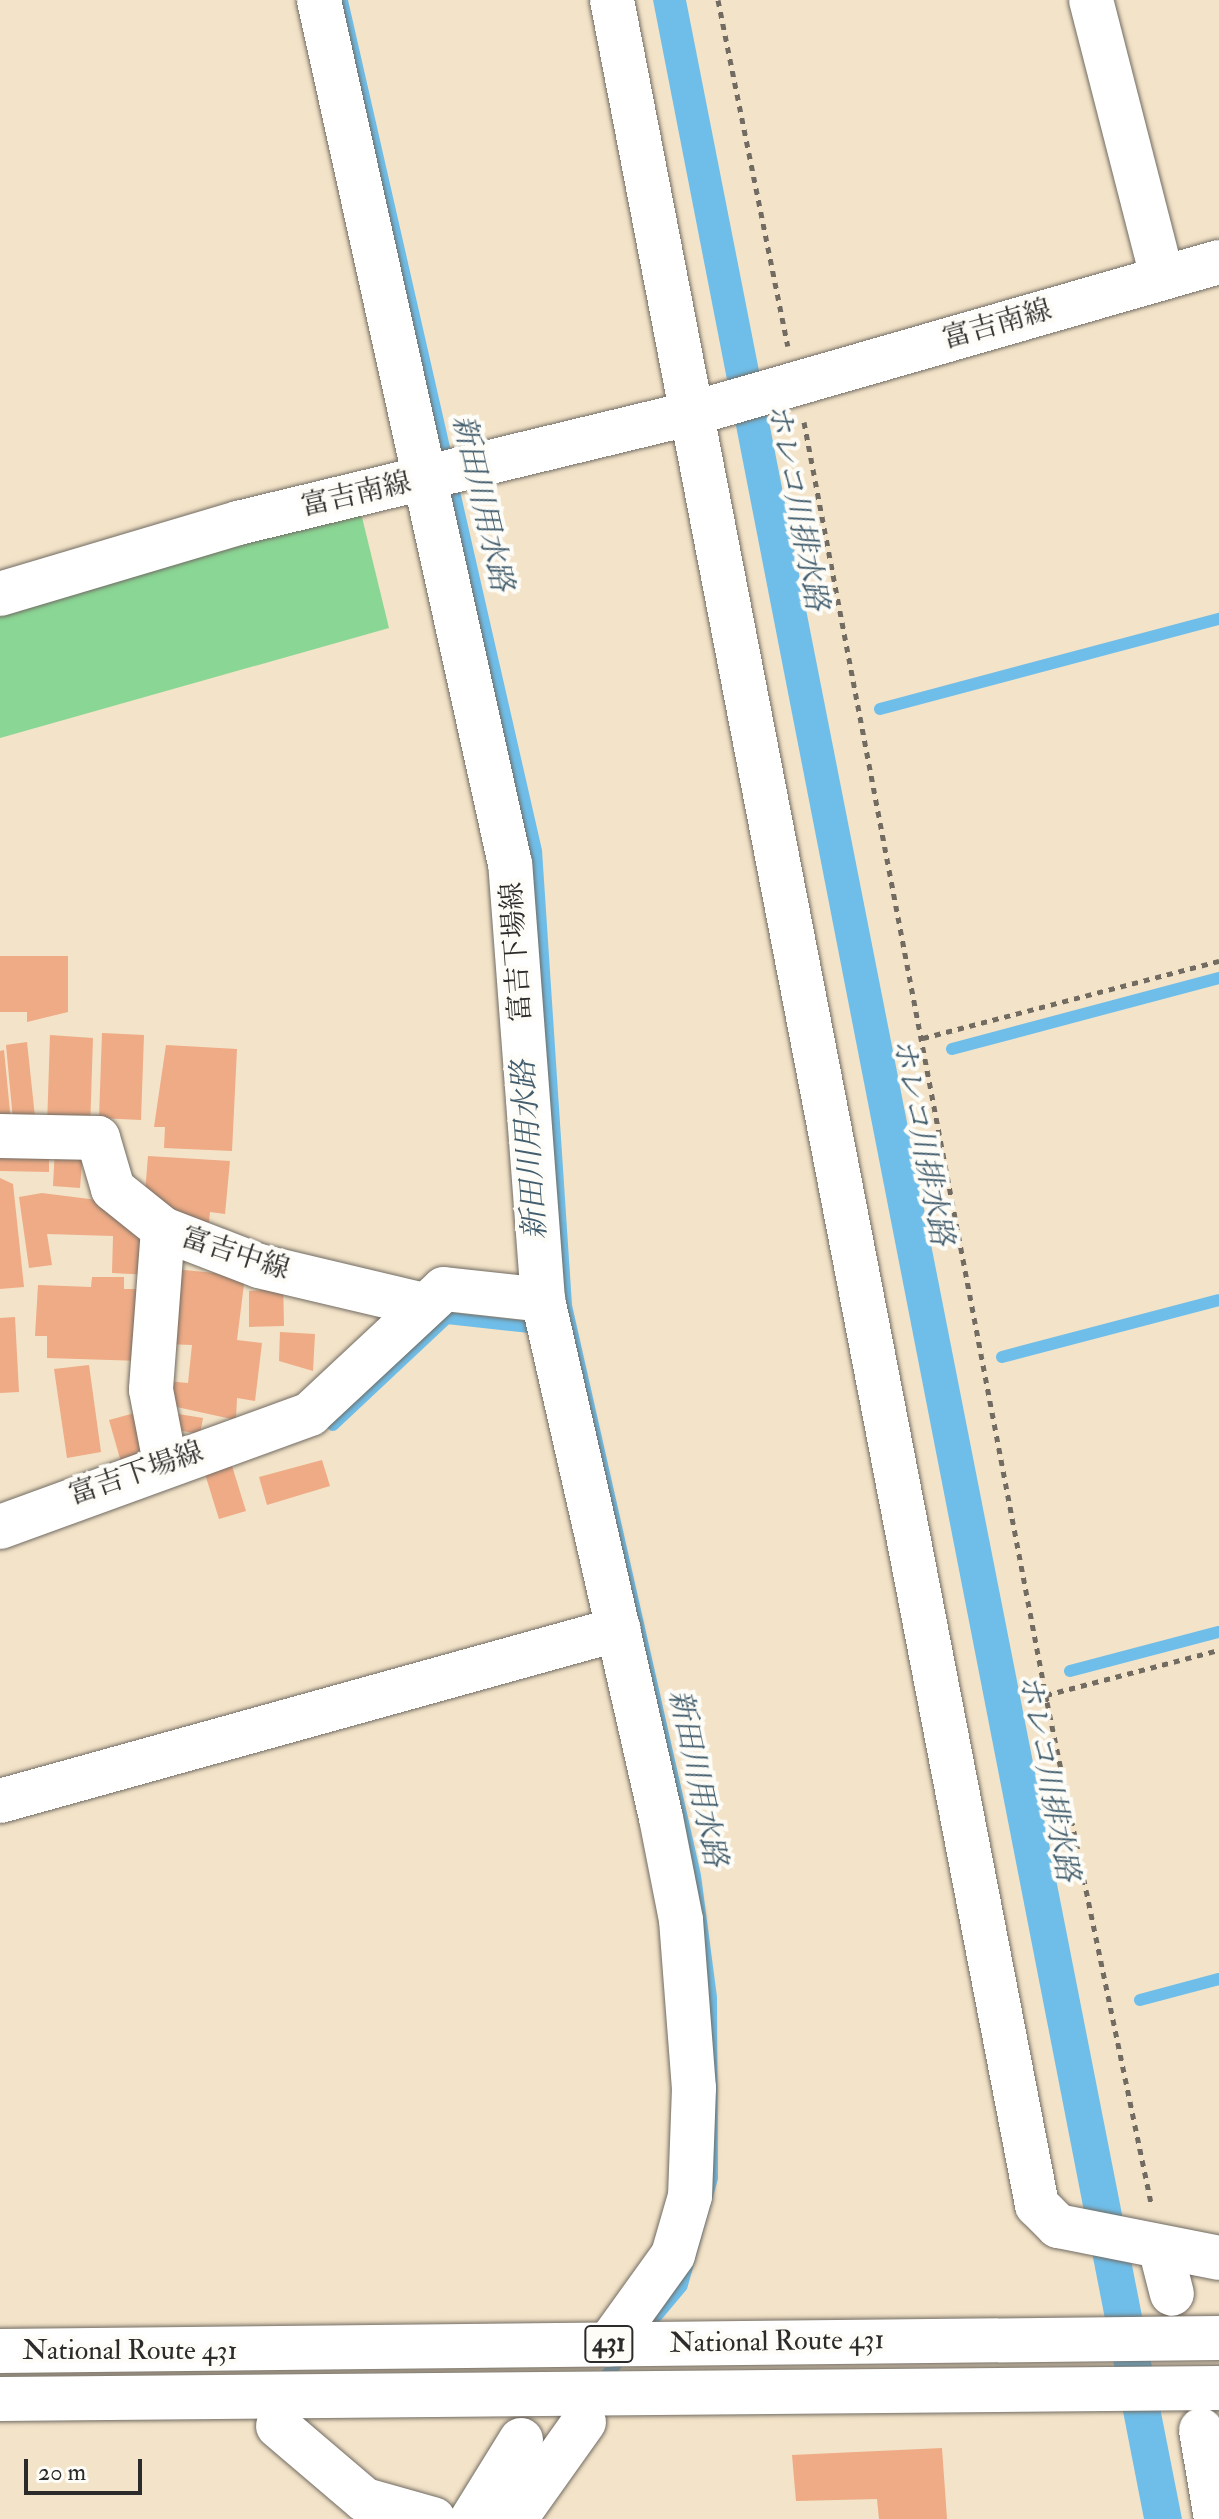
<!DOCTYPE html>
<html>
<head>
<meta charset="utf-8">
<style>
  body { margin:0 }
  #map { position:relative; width:1219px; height:2519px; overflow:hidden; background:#f3e3c8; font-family:"IM FELL Double Pica","Noto Serif JP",serif }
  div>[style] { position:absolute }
  .green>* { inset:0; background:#8ad694 }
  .water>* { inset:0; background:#6fbee9 }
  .stream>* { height:12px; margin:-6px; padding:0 6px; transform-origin:6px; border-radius:6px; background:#6fbee9 }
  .building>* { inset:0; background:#eeab86 }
  .path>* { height:5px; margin-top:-2.5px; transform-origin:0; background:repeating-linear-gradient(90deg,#716b62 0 6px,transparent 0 12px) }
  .roads { filter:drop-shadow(0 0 2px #716b62) drop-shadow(0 0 2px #716b62) }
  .minor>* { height:44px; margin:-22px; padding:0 22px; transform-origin:22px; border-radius:22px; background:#fff }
  .highway>* { height:44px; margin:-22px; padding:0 22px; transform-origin:22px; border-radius:22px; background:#fff }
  span { translate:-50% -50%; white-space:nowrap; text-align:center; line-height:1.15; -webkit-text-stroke:8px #fdfcf7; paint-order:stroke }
  .shield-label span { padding:2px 6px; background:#fdfcf7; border:2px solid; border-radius:6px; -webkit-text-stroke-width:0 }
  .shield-label { font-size:26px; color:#2b2b2b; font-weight:700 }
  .street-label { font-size:28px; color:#2b2b2b }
  .water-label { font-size:30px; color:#435e6e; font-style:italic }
  .scale { position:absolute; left:24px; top:2459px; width:118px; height:36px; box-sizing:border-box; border:4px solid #2b2b2b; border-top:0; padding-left:10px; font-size:24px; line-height:28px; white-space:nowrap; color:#2b2b2b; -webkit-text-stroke:6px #fdfcf7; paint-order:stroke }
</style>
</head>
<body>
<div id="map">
  <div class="green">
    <div style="clip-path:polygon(360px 509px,389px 628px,0 738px,0 610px)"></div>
  </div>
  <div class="water">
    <div style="clip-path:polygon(331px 0,348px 0,542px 850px,572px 1305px,701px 1875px,717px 1997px,718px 2179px,687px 2289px,549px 2454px,504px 2489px,671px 2288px,706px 2147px,558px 1309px,535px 952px)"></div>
    <div style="clip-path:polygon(653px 0,686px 0,1182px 2519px,1144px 2519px)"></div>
  </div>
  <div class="stream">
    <div style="left:880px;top:709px;width:351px;rotate:-14.9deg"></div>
    <div style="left:952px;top:1049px;width:276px;rotate:-14.9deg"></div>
    <div style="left:1002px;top:1357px;width:224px;rotate:-14.7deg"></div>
    <div style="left:333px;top:1425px;width:156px;rotate:-43.2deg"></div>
    <div style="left:447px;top:1318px;width:81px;rotate:6.3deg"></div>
    <div style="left:1070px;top:1671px;width:154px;rotate:-14.7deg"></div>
    <div style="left:1140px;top:2000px;width:82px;rotate:-14.9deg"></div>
  </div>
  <div class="building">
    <div style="clip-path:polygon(0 956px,68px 956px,68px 1012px,27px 1022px,27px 1012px,0 1012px)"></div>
    <div style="clip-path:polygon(102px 1033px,144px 1035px,141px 1120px,99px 1118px)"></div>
    <div style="clip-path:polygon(50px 1035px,93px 1038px,90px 1129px,47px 1127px)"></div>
    <div style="clip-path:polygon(27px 1042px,35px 1117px,13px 1120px,6px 1045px)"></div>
    <div style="clip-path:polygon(166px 1045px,237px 1049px,232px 1151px,164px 1148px,165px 1127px,154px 1127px)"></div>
    <div style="clip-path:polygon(4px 1050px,11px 1122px,0 1123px,0 1051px)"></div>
    <div style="clip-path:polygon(0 1142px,49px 1143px,49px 1172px,0 1171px)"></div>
    <div style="clip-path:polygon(55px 1147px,83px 1150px,80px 1188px,53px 1186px)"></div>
    <div style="clip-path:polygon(148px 1156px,230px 1161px,225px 1214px,210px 1212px,207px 1243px,144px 1205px)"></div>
    <div style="clip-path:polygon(0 1178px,13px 1184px,24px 1287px,0 1289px)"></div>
    <div style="clip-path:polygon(42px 1193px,113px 1202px,151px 1230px,150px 1275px,112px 1273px,113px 1236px,47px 1234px,52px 1265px,29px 1268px,19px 1197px)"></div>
    <div style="clip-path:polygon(174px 1269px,245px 1276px,237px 1340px,262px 1343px,255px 1401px,237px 1398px,236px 1420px,163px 1404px,167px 1381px,188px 1383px,192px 1345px,166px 1344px)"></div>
    <div style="clip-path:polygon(92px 1277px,124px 1277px,124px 1289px,144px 1289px,142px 1361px,47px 1358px,47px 1336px,35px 1336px,38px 1285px,91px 1287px)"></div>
    <div style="clip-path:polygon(263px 1277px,283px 1280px,284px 1326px,249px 1327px,249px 1291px,263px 1290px)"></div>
    <div style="clip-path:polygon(15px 1317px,19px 1392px,0 1393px,0 1318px)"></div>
    <div style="clip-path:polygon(280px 1332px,315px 1334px,313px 1371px,279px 1361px)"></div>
    <div style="clip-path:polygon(89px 1365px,101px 1452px,67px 1458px,54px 1369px)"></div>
    <div style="clip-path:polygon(142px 1411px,154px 1452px,121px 1462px,109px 1420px)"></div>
    <div style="clip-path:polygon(166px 1412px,203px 1418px,200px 1434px,164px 1428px)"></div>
    <div style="clip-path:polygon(322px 1460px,330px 1486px,267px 1505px,259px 1477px)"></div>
    <div style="clip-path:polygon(232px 1466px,246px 1511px,219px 1519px,205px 1474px)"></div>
    <div style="clip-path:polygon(942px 2448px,947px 2519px,879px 2519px,877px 2499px,796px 2501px,792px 2455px)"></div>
  </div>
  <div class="path">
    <div style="left:718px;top:0;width:353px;rotate:78.6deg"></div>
    <div style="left:804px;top:422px;width:1303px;rotate:79.25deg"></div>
    <div style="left:1047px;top:1702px;width:512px;rotate:78.27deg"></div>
    <div style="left:923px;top:1038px;width:306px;rotate:-14.6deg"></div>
    <div style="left:1046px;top:1695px;width:179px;rotate:-14.6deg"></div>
  </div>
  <div class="roads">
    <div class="minor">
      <div style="left:612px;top:0;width:2246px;rotate:79.09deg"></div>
      <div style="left:1037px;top:2205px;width:30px;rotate:45deg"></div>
      <div style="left:1058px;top:2226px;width:164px;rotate:11.2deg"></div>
      <div style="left:1091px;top:0;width:286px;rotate:75.6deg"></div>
      <div style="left:0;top:594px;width:248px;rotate:-16.6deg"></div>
      <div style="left:238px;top:523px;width:469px;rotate:-13.6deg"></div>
      <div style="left:694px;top:413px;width:546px;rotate:-16.05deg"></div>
      <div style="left:0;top:1136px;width:98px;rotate:1.2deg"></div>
      <div style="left:98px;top:1138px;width:53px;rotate:73.6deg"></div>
      <div style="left:113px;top:1189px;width:64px;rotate:38.7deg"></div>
      <div style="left:163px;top:1229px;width:103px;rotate:21.1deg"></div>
      <div style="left:259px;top:1266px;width:170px;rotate:13.3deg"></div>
      <div style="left:163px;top:1229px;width:161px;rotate:94.3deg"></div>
      <div style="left:151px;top:1390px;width:74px;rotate:79.1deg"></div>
      <div style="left:543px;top:1300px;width:531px;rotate:77.17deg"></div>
      <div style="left:661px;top:1818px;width:104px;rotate:78.9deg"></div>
      <div style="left:681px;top:1920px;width:169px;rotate:85.6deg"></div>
      <div style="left:694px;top:2088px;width:108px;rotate:92.1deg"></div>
      <div style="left:690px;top:2196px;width:61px;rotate:106.1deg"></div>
      <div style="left:673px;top:2255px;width:110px;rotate:125.7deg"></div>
      <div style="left:0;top:1527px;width:330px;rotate:-20deg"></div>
      <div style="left:310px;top:1414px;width:183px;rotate:-43deg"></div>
      <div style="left:444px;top:1289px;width:100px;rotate:6.3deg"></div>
      <div style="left:543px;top:1300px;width:437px;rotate:-94.3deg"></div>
      <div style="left:510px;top:864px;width:885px;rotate:-102.47deg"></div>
      <div style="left:0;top:1801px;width:642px;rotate:-15.53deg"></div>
      <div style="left:1161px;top:2251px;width:44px;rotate:75.7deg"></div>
      <div style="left:278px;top:2426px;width:114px;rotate:40.4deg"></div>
      <div style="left:365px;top:2500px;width:71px;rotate:15.6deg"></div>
      <div style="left:1201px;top:2430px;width:90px;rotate:80.4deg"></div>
      <div style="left:472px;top:2519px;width:93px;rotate:-58.2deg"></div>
      <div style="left:515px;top:2519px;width:119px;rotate:-54.6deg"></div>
    </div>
    <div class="highway">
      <div style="left:0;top:2351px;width:1219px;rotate:-0.61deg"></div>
      <div style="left:0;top:2399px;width:1219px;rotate:-0.52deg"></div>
    </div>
  </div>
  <div class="shield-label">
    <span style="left:609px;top:2344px">431</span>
  </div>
  <div class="street-label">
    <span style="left:997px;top:325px;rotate:-16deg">富吉南線</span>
    <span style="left:356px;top:495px;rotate:-13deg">富吉南線</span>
    <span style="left:517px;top:952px;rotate:-94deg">富吉下場線</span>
    <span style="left:235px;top:1254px;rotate:18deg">富吉中線</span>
    <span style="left:136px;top:1474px;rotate:-19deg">富吉下場線</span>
    <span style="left:777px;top:2342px;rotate:-1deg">National Route 431</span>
    <span style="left:130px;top:2351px">National Route 431</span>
  </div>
  <div class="water-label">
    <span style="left:482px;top:503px;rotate:77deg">新田川用水路</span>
    <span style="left:797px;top:507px;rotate:79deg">ホレコ川排水路</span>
    <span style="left:922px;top:1142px;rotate:79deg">ホレコ川排水路</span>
    <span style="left:530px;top:1150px;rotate:-94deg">新田川用水路</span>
    <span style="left:697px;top:1778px;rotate:78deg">新田川用水路</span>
    <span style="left:1048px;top:1778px;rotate:79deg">ホレコ川排水路</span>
  </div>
  <div class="scale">20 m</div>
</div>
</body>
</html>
